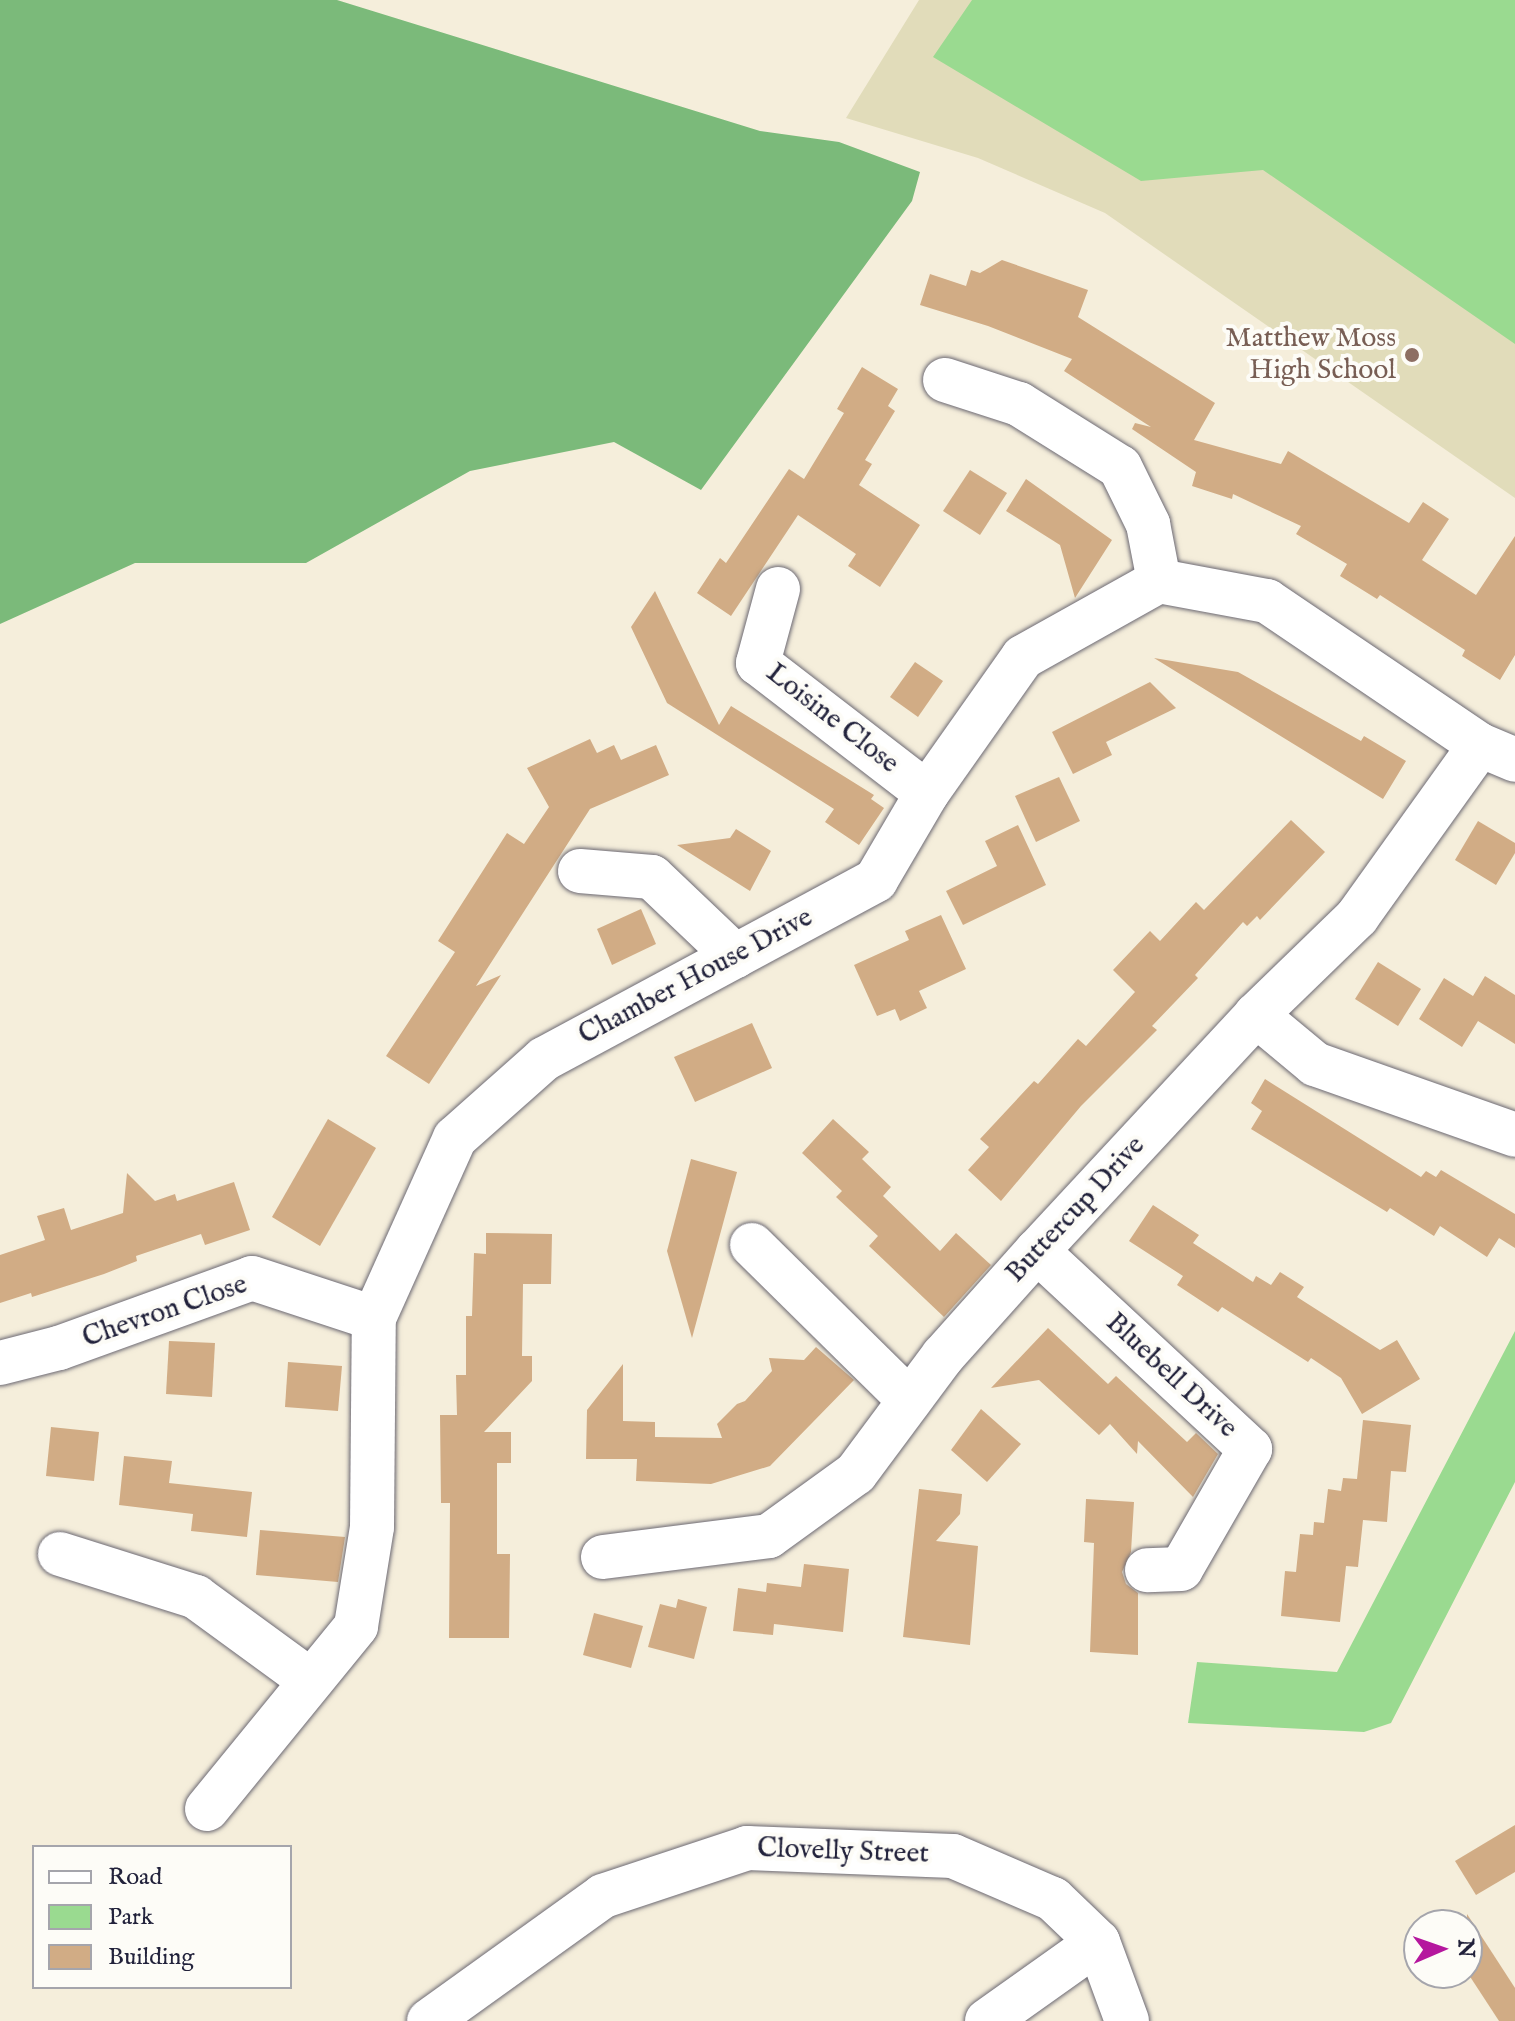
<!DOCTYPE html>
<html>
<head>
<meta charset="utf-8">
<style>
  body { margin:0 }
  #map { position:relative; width:1515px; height:2021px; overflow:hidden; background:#f5eedb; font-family:"IM FELL English",serif }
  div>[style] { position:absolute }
  .built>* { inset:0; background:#e1dcba }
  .green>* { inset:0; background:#9ada90 }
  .forest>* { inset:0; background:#7bba7a }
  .building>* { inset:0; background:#d1ac85 }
  .roads { filter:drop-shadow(0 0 2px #6c6973) drop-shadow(0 0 2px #6c6973) }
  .minor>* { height:44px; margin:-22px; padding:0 22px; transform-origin:22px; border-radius:22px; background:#fff }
  .dots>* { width:22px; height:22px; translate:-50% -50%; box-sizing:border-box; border:4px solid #fdfcf7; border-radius:50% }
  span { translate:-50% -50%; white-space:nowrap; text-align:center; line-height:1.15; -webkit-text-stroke:8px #fdfcf7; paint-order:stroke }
  .education-label { font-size:28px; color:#785e54 }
  .right { translate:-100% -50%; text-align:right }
  .street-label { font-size:28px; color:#22223b }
  .legend { position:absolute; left:32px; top:1845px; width:260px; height:144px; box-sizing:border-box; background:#fdfcf7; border:2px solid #a5a5ac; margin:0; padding:10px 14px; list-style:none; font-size:24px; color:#22223b }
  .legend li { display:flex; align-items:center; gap:16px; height:40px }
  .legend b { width:40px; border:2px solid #a5a5ac }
  .north { position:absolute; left:1403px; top:1909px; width:80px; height:80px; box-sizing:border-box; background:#fdfcf7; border:2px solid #a5a5ac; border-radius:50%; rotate:88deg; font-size:22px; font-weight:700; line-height:32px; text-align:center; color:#22223b }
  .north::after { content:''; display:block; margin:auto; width:28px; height:36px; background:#b5179e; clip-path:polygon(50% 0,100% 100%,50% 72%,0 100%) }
</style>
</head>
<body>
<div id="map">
  <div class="built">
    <div style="clip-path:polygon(919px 0,1515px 0,1515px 498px,1105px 213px,978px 158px,846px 118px)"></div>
  </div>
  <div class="green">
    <div style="clip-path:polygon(972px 0,1515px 0,1515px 344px,1263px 170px,1141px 181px,933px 57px)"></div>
    <div style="clip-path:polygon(1515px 1331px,1515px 1482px,1391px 1723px,1364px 1732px,1188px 1723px,1197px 1662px,1337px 1672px)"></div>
  </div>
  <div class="forest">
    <div style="clip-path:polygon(0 0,337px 0,760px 131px,839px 142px,920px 172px,912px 201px,701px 490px,614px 442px,470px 471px,306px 563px,135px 563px,0 624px)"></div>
  </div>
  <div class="building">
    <div style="clip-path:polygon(1002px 260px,1088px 290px,1078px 317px,1215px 403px,1194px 440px,1281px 464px,1288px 451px,1409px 523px,1423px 502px,1449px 519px,1422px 560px,1476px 595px,1515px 536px,1515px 655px,1500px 680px,1462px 656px,1465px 650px,1380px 595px,1377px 599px,1340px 576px,1347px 564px,1296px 534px,1301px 526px,1233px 494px,1232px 499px,1192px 486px,1196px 472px,1132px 429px,1135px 423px,1151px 427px,1064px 371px,1072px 359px,988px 326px,920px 305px,930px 274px,966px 286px,971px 270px,980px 273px)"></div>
    <div style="clip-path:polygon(862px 367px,898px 389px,888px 406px,895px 411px,865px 460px,872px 464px,859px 485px,920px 525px,880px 587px,848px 566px,856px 554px,798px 515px,731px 616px,697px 593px,720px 558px,726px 563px,789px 469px,804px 479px,844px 413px,837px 409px)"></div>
    <div style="clip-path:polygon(970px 470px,1007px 493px,980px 535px,943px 511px)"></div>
    <div style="clip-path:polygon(1026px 479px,1112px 540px,1075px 598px,1060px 545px,1006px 511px)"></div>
    <div style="clip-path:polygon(655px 591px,719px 725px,731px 706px,874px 795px,871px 799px,884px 808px,859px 845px,825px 822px,834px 809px,667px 703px,631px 627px)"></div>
    <div style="clip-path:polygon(1154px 658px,1238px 672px,1361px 741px,1364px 736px,1406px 761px,1383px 799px)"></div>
    <div style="clip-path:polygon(915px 662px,943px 681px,918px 717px,890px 697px)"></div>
    <div style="clip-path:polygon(1150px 682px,1176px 708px,1106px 742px,1112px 755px,1073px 774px,1052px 732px)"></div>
    <div style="clip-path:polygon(590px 739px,597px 753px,614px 745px,621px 760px,656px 745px,669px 775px,590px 809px,476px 986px,501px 975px,429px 1084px,386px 1056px,455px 952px,438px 941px,507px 833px,524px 844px,549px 807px,527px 768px)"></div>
    <div style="clip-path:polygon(1059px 777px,1080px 821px,1036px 842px,1015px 796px)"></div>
    <div style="clip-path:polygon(1291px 820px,1325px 852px,1260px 920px,1257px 916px,1247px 926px,1243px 922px,1195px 975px,1198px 978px,1152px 1026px,1157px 1030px,1081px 1106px,1001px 1201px,968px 1170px,989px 1147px,980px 1139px,1034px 1081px,1038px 1084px,1078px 1039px,1086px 1046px,1135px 992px,1113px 970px,1150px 931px,1160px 941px,1196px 902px,1204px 910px)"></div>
    <div style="clip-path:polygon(1478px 821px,1515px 843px,1515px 853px,1496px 885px,1455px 860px)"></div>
    <div style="clip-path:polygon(1018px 825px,1046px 885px,963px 925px,946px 891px,997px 866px,985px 841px)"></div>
    <div style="clip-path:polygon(736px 829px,771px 851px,750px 891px,677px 845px,730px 838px)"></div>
    <div style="clip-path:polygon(641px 909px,656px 944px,612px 965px,597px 929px)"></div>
    <div style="clip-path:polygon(941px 915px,966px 969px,919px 991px,927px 1008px,900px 1021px,895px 1009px,877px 1016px,854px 965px,909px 940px,905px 931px)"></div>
    <div style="clip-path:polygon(1378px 962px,1421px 989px,1398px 1026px,1355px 999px)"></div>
    <div style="clip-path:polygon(1485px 976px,1515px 995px,1515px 1044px,1478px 1021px,1462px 1047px,1419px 1019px,1444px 978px,1473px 996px)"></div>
    <div style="clip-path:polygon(752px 1023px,772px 1068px,695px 1102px,674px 1057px)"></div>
    <div style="clip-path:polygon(1265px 1079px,1421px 1177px,1426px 1171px,1436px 1177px,1441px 1170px,1515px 1214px,1515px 1248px,1499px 1238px,1487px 1257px,1440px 1226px,1434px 1236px,1390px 1208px,1387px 1212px,1251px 1129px,1262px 1111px,1251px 1103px)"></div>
    <div style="clip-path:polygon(328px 1119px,376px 1148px,320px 1246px,272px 1217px)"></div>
    <div style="clip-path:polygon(833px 1119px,869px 1152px,862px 1159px,891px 1187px,883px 1196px,940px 1251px,956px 1233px,991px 1265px,944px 1317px,869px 1246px,878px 1236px,836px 1197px,842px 1191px,802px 1153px)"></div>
    <div style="clip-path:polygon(691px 1159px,737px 1172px,692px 1338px,667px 1251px)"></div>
    <div style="clip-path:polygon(127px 1173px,155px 1201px,175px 1194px,177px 1201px,234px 1182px,250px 1230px,205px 1245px,201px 1234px,136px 1256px,137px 1261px,104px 1274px,32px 1297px,31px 1293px,0 1303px,0 1255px,45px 1240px,37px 1216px,64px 1208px,71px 1230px,123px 1213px)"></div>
    <div style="clip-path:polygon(1153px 1205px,1199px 1235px,1193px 1243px,1253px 1282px,1256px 1276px,1271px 1285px,1280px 1272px,1304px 1287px,1297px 1297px,1380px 1350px,1397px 1340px,1420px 1379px,1362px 1414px,1341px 1378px,1311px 1358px,1308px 1362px,1222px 1307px,1218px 1312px,1177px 1285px,1183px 1276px,1129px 1241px)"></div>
    <div style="clip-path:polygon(486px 1233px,552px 1234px,551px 1284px,523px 1284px,522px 1356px,532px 1356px,532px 1381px,484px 1432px,511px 1432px,511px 1463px,497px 1463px,497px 1554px,510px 1554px,509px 1638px,449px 1638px,450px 1503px,441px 1503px,440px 1415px,457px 1415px,456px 1375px,466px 1375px,466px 1316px,472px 1316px,474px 1253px,486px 1254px)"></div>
    <div style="clip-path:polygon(1048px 1328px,1108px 1384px,1116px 1376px,1187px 1442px,1196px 1433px,1218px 1454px,1193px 1497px,1138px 1441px,1137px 1454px,1110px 1424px,1099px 1435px,1039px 1380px,991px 1388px)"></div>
    <div style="clip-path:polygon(169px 1341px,215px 1343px,212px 1397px,166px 1394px)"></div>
    <div style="clip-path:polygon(816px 1347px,854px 1380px,770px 1466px,711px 1484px,636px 1481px,637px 1459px,586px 1459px,587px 1410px,623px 1364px,623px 1421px,655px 1422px,655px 1437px,722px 1438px,717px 1424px,737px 1404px,745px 1401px,772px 1371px,769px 1358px,804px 1360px)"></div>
    <div style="clip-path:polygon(288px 1362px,342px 1366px,338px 1411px,285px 1407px)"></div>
    <div style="clip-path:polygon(981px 1409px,1021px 1444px,987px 1482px,951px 1450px)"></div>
    <div style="clip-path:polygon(1363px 1420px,1411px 1425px,1406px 1472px,1391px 1471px,1387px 1522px,1363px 1520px,1358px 1567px,1346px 1566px,1340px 1622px,1281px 1616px,1285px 1571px,1296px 1572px,1300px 1534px,1313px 1535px,1314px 1522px,1324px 1523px,1328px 1489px,1341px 1491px,1343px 1478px,1357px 1479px)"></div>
    <div style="clip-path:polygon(51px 1427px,99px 1432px,94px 1481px,46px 1476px)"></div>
    <div style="clip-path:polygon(124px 1456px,172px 1461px,169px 1483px,252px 1492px,247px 1537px,191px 1531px,193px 1514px,119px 1505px)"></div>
    <div style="clip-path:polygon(919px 1489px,962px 1494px,960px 1514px,936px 1541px,978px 1546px,970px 1645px,903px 1637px)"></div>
    <div style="clip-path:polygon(1086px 1499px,1134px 1502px,1131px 1552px,1122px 1572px,1126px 1584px,1138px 1593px,1138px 1655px,1090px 1652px,1094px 1543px,1084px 1542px)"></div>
    <div style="clip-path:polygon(260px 1530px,345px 1537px,338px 1582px,256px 1575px)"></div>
    <div style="clip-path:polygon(804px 1564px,849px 1569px,843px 1632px,774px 1624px,773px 1635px,733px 1631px,738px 1588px,766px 1592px,767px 1583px,801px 1587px)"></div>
    <div style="clip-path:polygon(678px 1599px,707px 1607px,694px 1659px,648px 1647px,660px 1604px,676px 1608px)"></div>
    <div style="clip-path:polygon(594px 1613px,643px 1626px,631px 1668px,583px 1655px)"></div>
    <div style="clip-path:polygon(1515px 1825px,1515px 1872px,1476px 1895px,1455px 1861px)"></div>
    <div style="clip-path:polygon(1467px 1914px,1515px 1988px,1515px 2021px,1499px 2021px,1467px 1972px)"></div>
  </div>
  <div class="roads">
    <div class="minor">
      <div style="left:945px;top:380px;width:78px;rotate:18deg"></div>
      <div style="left:1019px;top:404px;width:119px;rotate:32deg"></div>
      <div style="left:1120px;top:467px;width:64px;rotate:63.8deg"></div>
      <div style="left:1148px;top:524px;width:58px;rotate:79.1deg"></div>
      <div style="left:778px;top:589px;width:77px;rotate:105.1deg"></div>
      <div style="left:758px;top:663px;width:213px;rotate:37.6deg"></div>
      <div style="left:580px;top:871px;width:72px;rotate:4.8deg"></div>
      <div style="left:652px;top:877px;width:115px;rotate:43.6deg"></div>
      <div style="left:1256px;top:1015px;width:77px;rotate:39.7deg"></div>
      <div style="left:1315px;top:1064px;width:212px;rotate:19.5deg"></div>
      <div style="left:752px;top:1245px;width:221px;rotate:44.6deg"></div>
      <div style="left:1037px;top:1251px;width:291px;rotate:42.9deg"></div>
      <div style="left:1250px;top:1449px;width:138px;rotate:119.9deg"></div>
      <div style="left:1181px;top:1569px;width:34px;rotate:178deg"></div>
      <div style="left:0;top:1363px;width:61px;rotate:-14.3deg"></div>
      <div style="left:59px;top:1348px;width:205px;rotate:-19.9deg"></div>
      <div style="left:252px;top:1278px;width:128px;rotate:18.2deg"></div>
      <div style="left:60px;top:1554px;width:143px;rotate:17.5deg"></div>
      <div style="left:196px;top:1597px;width:142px;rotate:36.1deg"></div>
      <div style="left:603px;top:1557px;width:167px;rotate:-7.2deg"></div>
      <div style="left:769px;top:1536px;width:107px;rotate:-35.9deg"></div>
      <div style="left:856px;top:1473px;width:146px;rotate:-53.4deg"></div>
      <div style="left:943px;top:1356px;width:141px;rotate:-48.2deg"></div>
      <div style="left:1037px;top:1251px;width:322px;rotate:-47.1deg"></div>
      <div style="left:1256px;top:1015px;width:141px;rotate:-44.1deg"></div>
      <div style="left:1357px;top:917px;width:211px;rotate:-54.4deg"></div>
      <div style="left:207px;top:1809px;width:236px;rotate:-50.8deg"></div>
      <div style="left:356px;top:1626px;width:100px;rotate:-80.8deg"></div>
      <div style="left:372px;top:1527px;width:209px;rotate:-89.5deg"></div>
      <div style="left:374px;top:1318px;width:197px;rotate:-65.8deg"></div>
      <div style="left:455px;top:1138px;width:119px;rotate:-41.6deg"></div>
      <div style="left:544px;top:1059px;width:377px;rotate:-28.3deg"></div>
      <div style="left:876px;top:880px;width:101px;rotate:-59.6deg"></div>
      <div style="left:927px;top:793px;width:166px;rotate:-54.8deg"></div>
      <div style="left:1023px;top:657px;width:156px;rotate:-29.2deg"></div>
      <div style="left:1159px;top:581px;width:110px;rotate:10.5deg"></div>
      <div style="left:1267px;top:601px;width:257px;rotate:34.1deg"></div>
      <div style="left:1480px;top:745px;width:38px;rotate:23deg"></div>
      <div style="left:429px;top:2021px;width:214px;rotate:-35.7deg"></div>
      <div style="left:603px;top:1896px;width:152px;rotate:-18.4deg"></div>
      <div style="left:747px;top:1848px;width:206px;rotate:2.2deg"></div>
      <div style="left:953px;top:1856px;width:109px;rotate:23.3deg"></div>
      <div style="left:1053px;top:1899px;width:62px;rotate:43.7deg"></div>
      <div style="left:1098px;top:1942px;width:84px;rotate:69.8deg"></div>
      <div style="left:987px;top:2021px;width:136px;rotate:-35.4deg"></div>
    </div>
  </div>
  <div class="dots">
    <div style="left:1412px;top:355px;background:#8d6e63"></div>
  </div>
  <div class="education-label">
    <span class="right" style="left:1396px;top:355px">Matthew Moss<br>High School</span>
  </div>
  <div class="street-label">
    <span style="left:832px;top:719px;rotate:38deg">Loisine Close</span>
    <span style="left:696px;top:977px;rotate:-28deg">Chamber House Drive</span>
    <span style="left:1076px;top:1210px;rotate:-47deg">Buttercup Drive</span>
    <span style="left:165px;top:1312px;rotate:-19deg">Chevron Close</span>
    <span style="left:1171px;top:1376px;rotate:43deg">Bluebell Drive</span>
    <span style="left:843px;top:1852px;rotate:2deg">Clovelly Street</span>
  </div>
  <ul class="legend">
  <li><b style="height:10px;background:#fff"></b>Road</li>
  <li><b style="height:22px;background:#9ada90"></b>Park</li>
  <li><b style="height:22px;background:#d1ac85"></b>Building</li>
  </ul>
  <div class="north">N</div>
</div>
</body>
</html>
